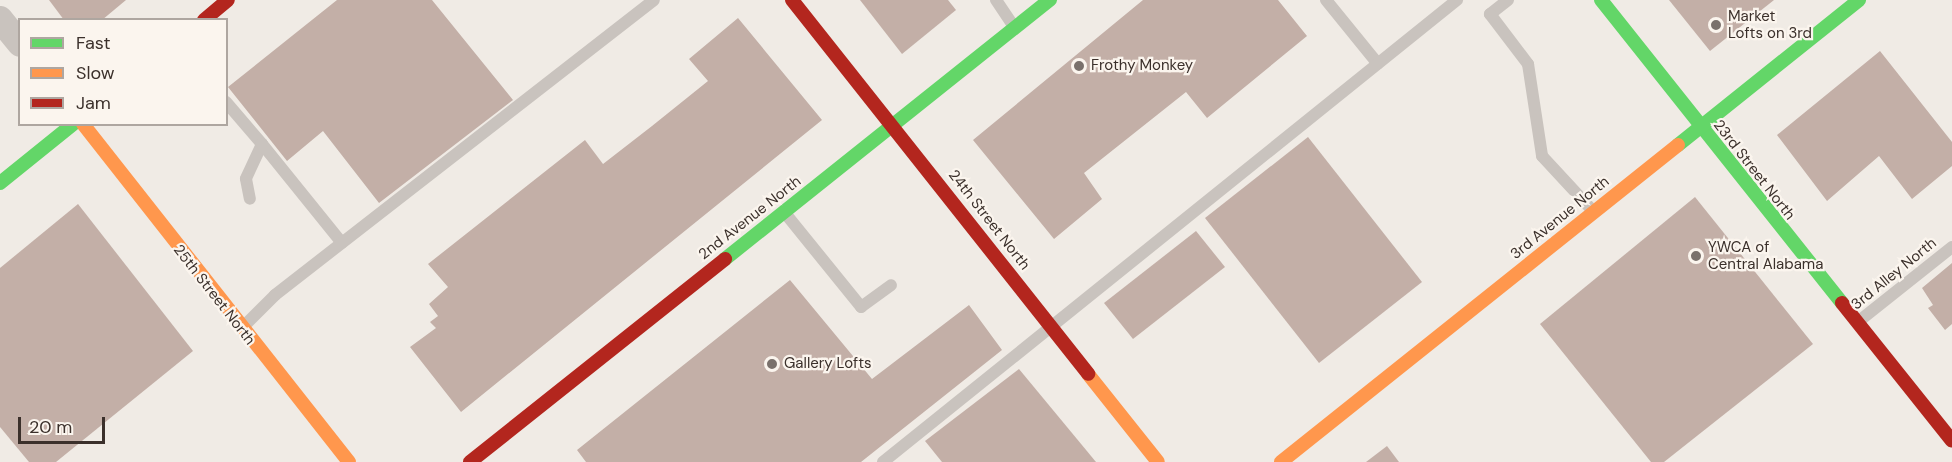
<!DOCTYPE html>
<html>
<head>
<meta charset="utf-8">
<style>
  body { margin:0 }
  #map { position:relative; width:1952px; height:462px; overflow:hidden; background:#f0ebe5; font-family:"DM Sans",sans-serif }
  div>[style] { position:absolute }
  .building>* { inset:0; background:#c3afa7 }
  .lane>* { height:12px; margin:-6px; padding:0 6px; transform-origin:6px; border-radius:6px; background:#c9c3be }
  .street>* { height:26px; margin:-13px; padding:0 13px; transform-origin:13px; border-radius:13px; background:#c9c3be }
  .fast>* { height:14px; margin:-7px; padding:0 7px; transform-origin:7px; border-radius:7px; background:#63d668 }
  .slow>* { height:14px; margin:-7px; padding:0 7px; transform-origin:7px; border-radius:7px; background:#ff974d }
  .jam>* { height:14px; margin:-7px; padding:0 7px; transform-origin:7px; border-radius:7px; background:#b3261e }
  .dots>* { width:16px; height:16px; translate:-50% -50%; box-sizing:border-box; border:3px solid #fbf5ee; border-radius:50% }
  span { translate:-50% -50%; white-space:nowrap; text-align:center; line-height:1.15; -webkit-text-stroke:4.5px #fbf5ee; paint-order:stroke }
  .poi-label { font-size:15px; color:#3b302b }
  .left { translate:0 -50%; text-align:left }
  .street-label { font-size:15px; color:#3b302b }
  .legend { position:absolute; left:18px; top:18px; width:210px; height:108px; box-sizing:border-box; background:#fbf5ee; border:2px solid #aea6a0; margin:0; padding:8px 10px; list-style:none; font-size:18px; color:#3b302b }
  .legend li { display:flex; align-items:center; gap:12px; height:30px }
  .legend b { width:30px; border:2px solid #aea6a0 }
  .scale { position:absolute; left:18px; top:417px; width:87px; height:27px; box-sizing:border-box; border:3px solid #3b302b; border-top:0; padding-left:8px; font-size:18px; line-height:21px; white-space:nowrap; color:#3b302b; -webkit-text-stroke:4px #fbf5ee; paint-order:stroke }
</style>
</head>
<body>
<div id="map">
  <div class="building">
    <div style="clip-path:polygon(49px 0,126px 0,102px 20px,64px 20px)"></div>
    <div style="clip-path:polygon(337px 0,432px 0,513px 100px,379px 203px,323px 131px,287px 161px,228px 87px)"></div>
    <div style="clip-path:polygon(860px 0,948px 0,956px 10px,902px 54px)"></div>
    <div style="clip-path:polygon(1143px 0,1278px 0,1307px 36px,1207px 118px,1186px 92px,1084px 173px,1102px 199px,1054px 239px,973px 140px)"></div>
    <div style="clip-path:polygon(1669px 0,1774px 0,1710px 51px)"></div>
    <div style="clip-path:polygon(738px 18px,822px 120px,461px 412px,410px 347px,436px 328px,430px 322px,438px 316px,429px 304px,448px 287px,428px 264px,585px 140px,603px 164px,652px 126px,708px 81px,689px 59px)"></div>
    <div style="clip-path:polygon(1880px 51px,1952px 142px,1952px 166px,1912px 199px,1879px 156px,1827px 201px,1777px 135px)"></div>
    <div style="clip-path:polygon(1308px 137px,1422px 282px,1319px 363px,1205px 218px)"></div>
    <div style="clip-path:polygon(1695px 197px,1813px 344px,1664px 462px,1651px 462px,1540px 324px)"></div>
    <div style="clip-path:polygon(78px 204px,193px 351px,56px 462px,29px 462px,0 427px,0 268px)"></div>
    <div style="clip-path:polygon(1196px 231px,1225px 267px,1133px 339px,1104px 303px)"></div>
    <div style="clip-path:polygon(1952px 263px,1952px 324px,1945px 330px,1928px 308px,1933px 305px,1922px 288px)"></div>
    <div style="clip-path:polygon(790px 280px,872px 379px,969px 305px,1002px 350px,861px 462px,586px 462px,577px 450px)"></div>
    <div style="clip-path:polygon(1019px 369px,1096px 462px,942px 462px,925px 441px)"></div>
    <div style="clip-path:polygon(1387px 446px,1399px 462px,1366px 462px)"></div>
  </div>
  <div class="lane">
    <div style="left:996px;top:0;width:32px;rotate:56deg"></div>
    <div style="left:1326px;top:0;width:82px;rotate:50.9deg"></div>
    <div style="left:1508px;top:0;width:23px;rotate:142deg"></div>
    <div style="left:1490px;top:14px;width:63px;rotate:52.8deg"></div>
    <div style="left:1528px;top:64px;width:93px;rotate:81.3deg"></div>
    <div style="left:1542px;top:156px;width:75px;rotate:47.2deg"></div>
    <div style="left:226px;top:102px;width:55px;rotate:49.4deg"></div>
    <div style="left:262px;top:144px;width:38px;rotate:115deg"></div>
    <div style="left:246px;top:179px;width:20px;rotate:79deg"></div>
    <div style="left:262px;top:144px;width:127px;rotate:51.1deg"></div>
    <div style="left:785px;top:213px;width:121px;rotate:51deg"></div>
    <div style="left:861px;top:307px;width:37px;rotate:-36deg"></div>
    <div style="left:1859px;top:321px;width:119px;rotate:-38.5deg"></div>
    <div style="left:244px;top:326px;width:44px;rotate:-45deg"></div>
    <div style="left:275px;top:295px;width:480px;rotate:-37.9deg"></div>
    <div style="left:883px;top:462px;width:737px;rotate:-38.83deg"></div>
  </div>
  <div class="street">
    <div style="left:0;top:19px;width:32px;rotate:51deg"></div>
  </div>
  <div class="fast">
    <div style="left:1601px;top:0;width:387px;rotate:51.5deg"></div>
    <div style="left:1678px;top:145px;width:232px;rotate:-38.7deg"></div>
    <div style="left:0;top:183px;width:94px;rotate:-38.9deg"></div>
    <div style="left:725px;top:259px;width:416px;rotate:-38.6deg"></div>
  </div>
  <div class="slow">
    <div style="left:83px;top:124px;width:430px;rotate:51.8deg"></div>
    <div style="left:1088px;top:374px;width:112px;rotate:51.5deg"></div>
    <div style="left:1281px;top:462px;width:508px;rotate:-38.61deg"></div>
  </div>
  <div class="jam">
    <div style="left:792px;top:0;width:477px;rotate:51.6deg"></div>
    <div style="left:204px;top:20px;width:31px;rotate:-40deg"></div>
    <div style="left:1842px;top:303px;width:176px;rotate:51.4deg"></div>
    <div style="left:470px;top:462px;width:326px;rotate:-38.5deg"></div>
  </div>
  <div class="dots">
    <div style="left:1716px;top:25px;background:#7a716c"></div>
    <div style="left:1079px;top:66px;background:#7a716c"></div>
    <div style="left:1696px;top:256px;background:#7a716c"></div>
    <div style="left:772px;top:364px;background:#7a716c"></div>
  </div>
  <div class="poi-label">
    <span class="left" style="left:1728px;top:25px">Market<br>Lofts on 3rd</span>
    <span class="left" style="left:1091px;top:66px">Frothy Monkey</span>
    <span class="left" style="left:1708px;top:256px">YWCA of<br>Central Alabama</span>
    <span class="left" style="left:784px;top:364px">Gallery Lofts</span>
  </div>
  <div class="street-label">
    <span style="left:1754px;top:170px;rotate:52deg">23rd Street North</span>
    <span style="left:750px;top:218px;rotate:-38deg">2nd Avenue North</span>
    <span style="left:1560px;top:218px;rotate:-39deg">3rd Avenue North</span>
    <span style="left:989px;top:220px;rotate:52deg">24th Street North</span>
    <span style="left:1894px;top:274px;rotate:-39deg">3rd Alley North</span>
    <span style="left:214px;top:295px;rotate:52deg">25th Street North</span>
  </div>
  <ul class="legend">
  <li><b style="height:8px;background:#63d668"></b>Fast</li>
  <li><b style="height:8px;background:#ff974d"></b>Slow</li>
  <li><b style="height:8px;background:#b3261e"></b>Jam</li>
  </ul>
  <div class="scale">20 m</div>
</div>
</body>
</html>
